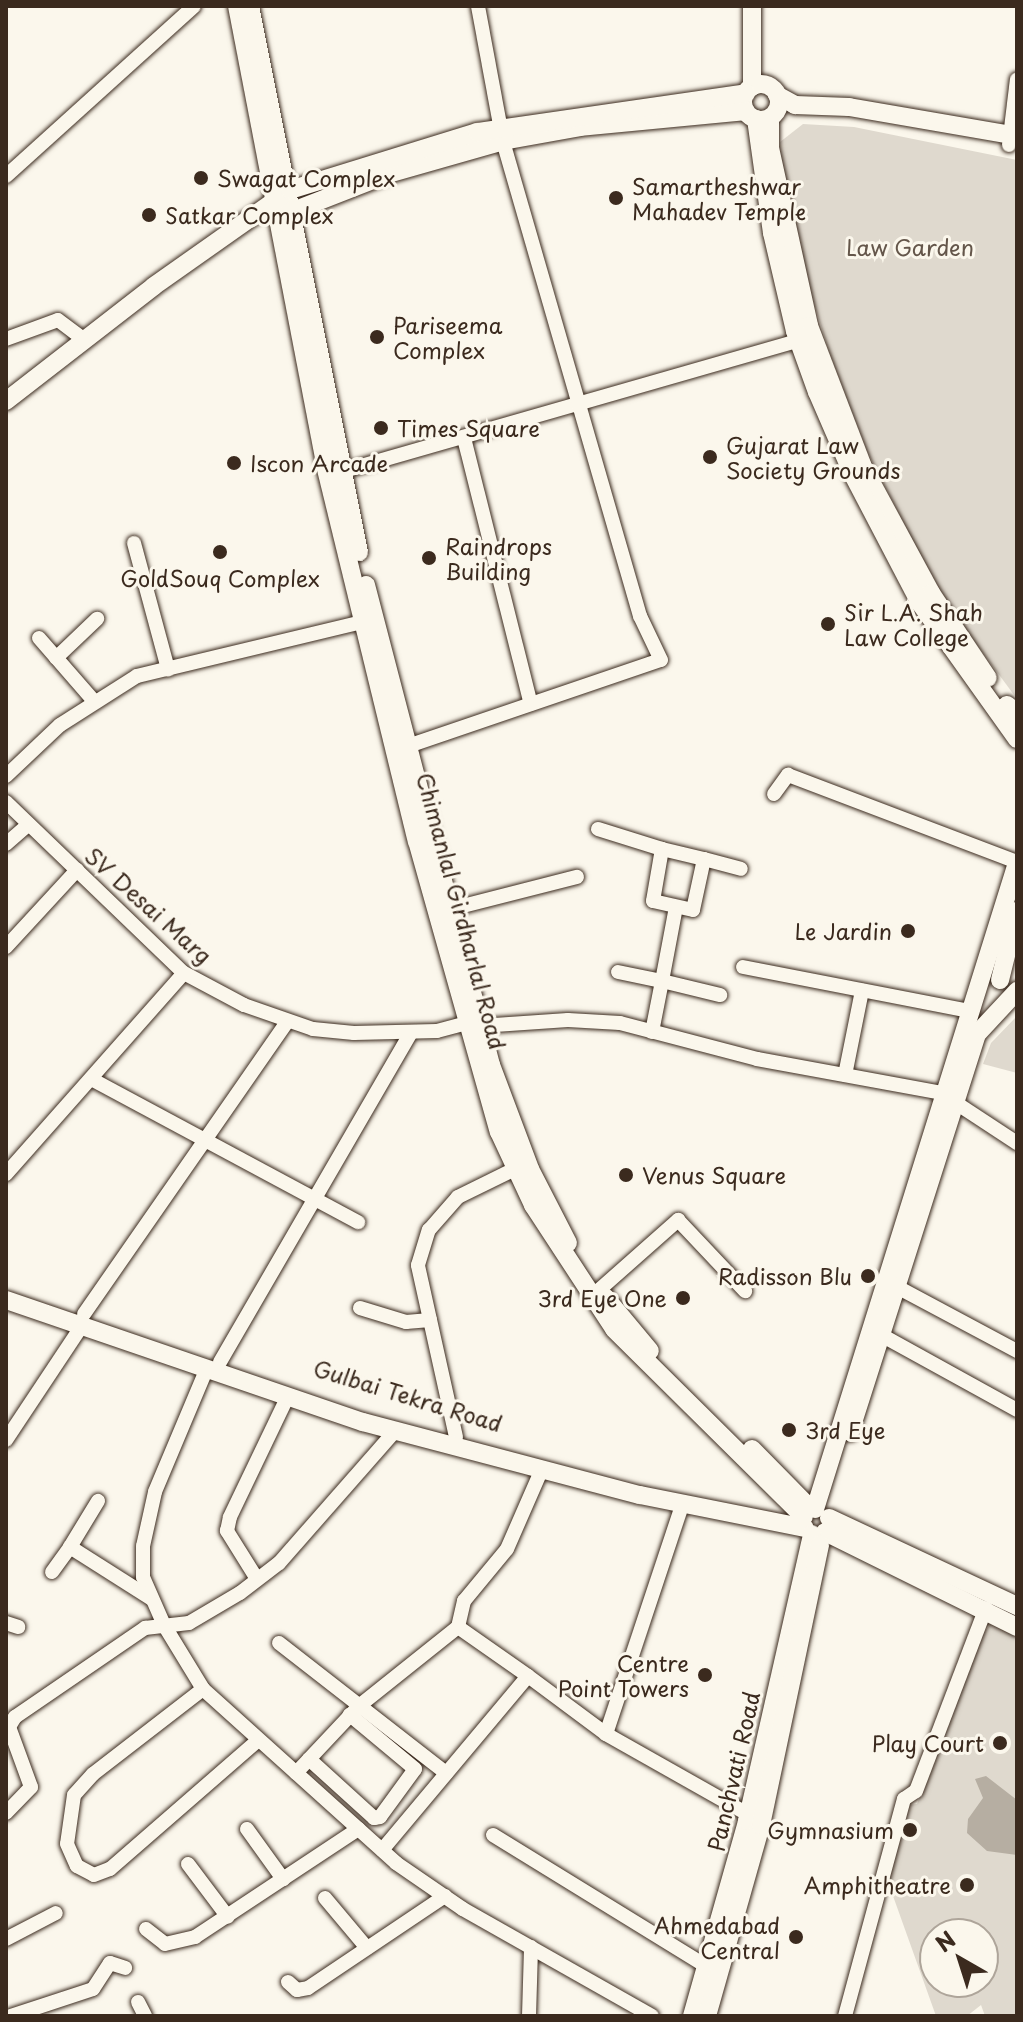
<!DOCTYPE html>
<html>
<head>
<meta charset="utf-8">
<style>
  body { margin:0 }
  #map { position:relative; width:1023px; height:2022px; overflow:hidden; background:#fbf7ec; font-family:"Playpen Sans",sans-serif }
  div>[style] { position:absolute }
  .green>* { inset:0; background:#dfd9ce }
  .water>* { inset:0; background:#b6aea2 }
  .roads { filter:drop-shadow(0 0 2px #3b2a1e) drop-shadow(0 0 2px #3b2a1e) }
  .minor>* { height:14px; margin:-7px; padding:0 7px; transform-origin:7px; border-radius:7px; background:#fbf7ec }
  .major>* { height:18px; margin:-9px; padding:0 9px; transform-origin:9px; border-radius:9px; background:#fbf7ec }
  .major>.ring { margin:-9px; padding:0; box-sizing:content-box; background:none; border:18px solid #fbf7ec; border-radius:50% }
  .dots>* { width:22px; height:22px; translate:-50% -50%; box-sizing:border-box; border:4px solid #fbf7ec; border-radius:50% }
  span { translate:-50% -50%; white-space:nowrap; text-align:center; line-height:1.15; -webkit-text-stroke:6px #fbf7ec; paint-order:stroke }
  .poi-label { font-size:22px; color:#3b2a1e }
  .left { translate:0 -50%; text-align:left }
  .right { translate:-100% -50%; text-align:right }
  .park-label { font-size:22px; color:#64564a }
  .street-label { font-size:22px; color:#3b2a1e }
  .frame { position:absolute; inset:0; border:8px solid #3b2a1e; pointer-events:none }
  .north { position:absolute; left:919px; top:1918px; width:80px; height:80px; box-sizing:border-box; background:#fbf7ec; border:2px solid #aea59a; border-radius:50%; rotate:321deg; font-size:22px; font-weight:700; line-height:32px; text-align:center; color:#3b2a1e }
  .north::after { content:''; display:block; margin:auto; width:28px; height:36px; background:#3b2a1e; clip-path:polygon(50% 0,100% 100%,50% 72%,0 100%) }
</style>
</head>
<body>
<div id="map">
  <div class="green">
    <div style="clip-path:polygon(803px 124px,854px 127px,1017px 160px,1017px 699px,952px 611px,913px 541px,868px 453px,830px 354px,810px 291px,780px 153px,780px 142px)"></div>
    <div style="clip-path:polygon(1017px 1016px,1017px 1073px,983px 1064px,991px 1043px)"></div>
    <div style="clip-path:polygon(evenodd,994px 1621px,1017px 1634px,1017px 2016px,985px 2016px,981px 2005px,967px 2016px,936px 2016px,888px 1882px,908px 1805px,917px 1804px,982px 1634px,994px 1621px,935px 1934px,983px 1934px,983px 1982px,935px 1982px,935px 1934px)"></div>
  </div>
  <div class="water">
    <div style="clip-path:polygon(986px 1776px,1017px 1800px,1017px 1855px,987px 1851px,967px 1833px,968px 1819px,983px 1798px,975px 1779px)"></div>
  </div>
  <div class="roads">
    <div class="minor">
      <div style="left:1009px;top:145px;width:66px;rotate:-83.1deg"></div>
      <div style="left:6px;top:176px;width:253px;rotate:-42.1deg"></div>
      <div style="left:6px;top:339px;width:55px;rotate:-20.1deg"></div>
      <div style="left:58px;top:320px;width:31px;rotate:37deg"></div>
      <div style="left:464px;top:438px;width:274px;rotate:75.9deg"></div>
      <div style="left:340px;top:472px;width:476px;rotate:-16deg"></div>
      <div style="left:134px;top:543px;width:131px;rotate:74.9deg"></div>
      <div style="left:39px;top:638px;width:84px;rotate:48.9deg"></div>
      <div style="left:56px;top:658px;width:57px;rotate:-43.6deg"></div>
      <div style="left:408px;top:746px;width:267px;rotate:-18.8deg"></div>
      <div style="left:661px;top:660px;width:49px;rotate:-115.5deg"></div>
      <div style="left:640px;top:616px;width:494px;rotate:-106.1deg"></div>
      <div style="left:503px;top:141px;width:137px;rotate:-100.5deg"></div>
      <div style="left:6px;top:776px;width:74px;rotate:-43.4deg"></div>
      <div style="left:60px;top:725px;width:91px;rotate:-32.5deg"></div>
      <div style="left:137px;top:676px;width:231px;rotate:-13.5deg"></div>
      <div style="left:774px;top:794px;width:24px;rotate:-54deg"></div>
      <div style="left:788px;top:775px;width:245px;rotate:20.8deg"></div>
      <div style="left:6px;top:802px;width:247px;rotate:43.9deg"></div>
      <div style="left:184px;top:973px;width:68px;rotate:28.1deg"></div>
      <div style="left:244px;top:1005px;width:73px;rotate:19.2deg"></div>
      <div style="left:313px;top:1029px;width:41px;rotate:5.6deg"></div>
      <div style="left:354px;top:1033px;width:83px;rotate:-1.4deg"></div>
      <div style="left:437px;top:1031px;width:30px;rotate:-15deg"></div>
      <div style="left:598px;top:829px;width:67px;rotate:17.4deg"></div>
      <div style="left:6px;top:844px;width:30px;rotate:-41deg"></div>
      <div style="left:662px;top:849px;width:43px;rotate:13.4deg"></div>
      <div style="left:704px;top:859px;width:52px;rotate:102.2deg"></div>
      <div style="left:693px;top:910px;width:41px;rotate:-167.3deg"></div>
      <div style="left:653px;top:901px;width:53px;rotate:-80.2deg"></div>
      <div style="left:704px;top:859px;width:38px;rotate:15deg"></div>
      <div style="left:451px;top:909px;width:130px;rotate:-14.3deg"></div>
      <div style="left:6px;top:947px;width:105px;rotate:-47.3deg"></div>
      <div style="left:743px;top:967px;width:230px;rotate:11deg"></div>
      <div style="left:618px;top:972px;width:45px;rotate:11.6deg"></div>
      <div style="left:662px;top:981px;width:75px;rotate:-79.3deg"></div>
      <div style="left:480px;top:1026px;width:88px;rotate:-3.9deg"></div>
      <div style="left:568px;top:1020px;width:52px;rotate:3.3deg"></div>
      <div style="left:620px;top:1023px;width:142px;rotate:14.7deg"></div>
      <div style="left:757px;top:1059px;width:189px;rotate:10.4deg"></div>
      <div style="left:652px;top:1032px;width:52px;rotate:-78.9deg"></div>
      <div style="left:662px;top:981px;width:60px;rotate:13.6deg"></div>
      <div style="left:845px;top:1075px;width:86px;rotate:-78.6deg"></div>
      <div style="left:93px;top:1080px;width:301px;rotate:28.2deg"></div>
      <div style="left:953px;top:1101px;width:77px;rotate:33.3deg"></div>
      <div style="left:6px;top:1174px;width:268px;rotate:-48.5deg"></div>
      <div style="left:899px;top:1288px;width:134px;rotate:28.1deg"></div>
      <div style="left:599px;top:1290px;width:106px;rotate:-41.5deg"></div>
      <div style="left:678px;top:1220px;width:98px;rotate:46.7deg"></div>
      <div style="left:360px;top:1308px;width:48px;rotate:16.9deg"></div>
      <div style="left:406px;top:1322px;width:24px;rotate:-5deg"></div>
      <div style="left:84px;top:1314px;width:356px;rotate:-55.2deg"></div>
      <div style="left:883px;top:1336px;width:153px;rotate:28.9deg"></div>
      <div style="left:220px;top:1362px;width:381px;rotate:-59.9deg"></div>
      <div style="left:207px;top:1368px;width:134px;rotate:112.8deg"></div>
      <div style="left:155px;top:1492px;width:55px;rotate:102.5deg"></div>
      <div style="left:143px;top:1546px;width:31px;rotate:90deg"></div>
      <div style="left:143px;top:1577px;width:52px;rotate:66.4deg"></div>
      <div style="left:164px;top:1625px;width:75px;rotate:58.6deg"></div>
      <div style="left:203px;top:1689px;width:260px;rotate:42deg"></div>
      <div style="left:396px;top:1863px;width:81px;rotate:34.5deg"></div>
      <div style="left:463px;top:1909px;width:217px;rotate:29.5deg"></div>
      <div style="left:456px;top:1437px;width:176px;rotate:-102.5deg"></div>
      <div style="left:418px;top:1265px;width:37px;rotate:-73deg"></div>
      <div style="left:429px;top:1230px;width:44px;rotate:-48.7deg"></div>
      <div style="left:458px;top:1197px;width:64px;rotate:-26.2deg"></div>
      <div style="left:6px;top:1440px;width:139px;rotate:-56.4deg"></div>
      <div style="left:70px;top:1547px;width:54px;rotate:-58.7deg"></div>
      <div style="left:52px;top:1572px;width:31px;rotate:-54deg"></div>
      <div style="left:70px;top:1547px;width:97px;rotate:32.4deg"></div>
      <div style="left:257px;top:1579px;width:57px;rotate:-122deg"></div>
      <div style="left:227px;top:1531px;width:14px;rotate:-78deg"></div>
      <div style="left:230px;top:1517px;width:134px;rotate:-64.4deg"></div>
      <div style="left:6px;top:1623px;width:13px;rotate:18deg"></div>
      <div style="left:458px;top:1627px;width:27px;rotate:-77deg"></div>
      <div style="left:464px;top:1601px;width:67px;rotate:-50.4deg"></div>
      <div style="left:507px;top:1549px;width:87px;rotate:-66.4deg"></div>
      <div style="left:279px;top:1643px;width:212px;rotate:37.9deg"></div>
      <div style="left:528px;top:1676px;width:97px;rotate:36.6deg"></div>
      <div style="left:606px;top:1734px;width:243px;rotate:-71.6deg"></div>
      <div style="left:203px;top:1689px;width:139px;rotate:142.3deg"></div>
      <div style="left:93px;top:1774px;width:28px;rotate:132deg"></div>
      <div style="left:74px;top:1795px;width:49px;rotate:98.1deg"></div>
      <div style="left:67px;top:1844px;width:24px;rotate:66deg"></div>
      <div style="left:77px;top:1866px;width:19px;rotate:28deg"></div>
      <div style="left:94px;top:1875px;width:17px;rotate:-21deg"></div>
      <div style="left:110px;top:1869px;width:195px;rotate:-41deg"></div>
      <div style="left:606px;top:1734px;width:164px;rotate:29.5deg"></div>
      <div style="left:309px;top:1759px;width:88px;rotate:42.2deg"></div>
      <div style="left:374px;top:1818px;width:6px;rotate:-9deg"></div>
      <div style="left:380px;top:1817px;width:59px;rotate:-53.9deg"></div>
      <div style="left:415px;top:1769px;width:85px;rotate:-140.3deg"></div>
      <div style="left:296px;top:1773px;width:92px;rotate:-46.8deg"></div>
      <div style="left:359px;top:1706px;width:127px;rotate:-38.6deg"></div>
      <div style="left:458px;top:1627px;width:85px;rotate:35deg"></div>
      <div style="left:528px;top:1676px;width:227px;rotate:130deg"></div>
      <div style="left:6px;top:1813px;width:36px;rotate:-46deg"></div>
      <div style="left:31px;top:1787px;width:64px;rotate:-110.1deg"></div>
      <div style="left:9px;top:1727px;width:12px;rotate:-59deg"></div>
      <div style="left:15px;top:1717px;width:158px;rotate:-34.4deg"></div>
      <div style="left:145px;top:1628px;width:44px;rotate:-6.5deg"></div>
      <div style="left:189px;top:1623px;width:59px;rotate:-30.5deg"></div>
      <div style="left:240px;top:1593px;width:49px;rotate:-37.6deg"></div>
      <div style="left:279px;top:1563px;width:177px;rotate:-48.7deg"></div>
      <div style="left:247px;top:1829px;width:62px;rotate:54.2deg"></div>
      <div style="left:493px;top:1835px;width:250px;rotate:31.6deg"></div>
      <div style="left:188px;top:1864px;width:66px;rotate:53deg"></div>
      <div style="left:325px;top:1898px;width:65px;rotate:50deg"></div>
      <div style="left:146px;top:1929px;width:24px;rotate:38deg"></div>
      <div style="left:165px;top:1944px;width:31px;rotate:-13deg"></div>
      <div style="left:195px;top:1937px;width:196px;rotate:-33.5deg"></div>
      <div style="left:6px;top:1939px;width:56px;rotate:-27.5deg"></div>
      <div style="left:288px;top:1982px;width:12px;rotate:42deg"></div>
      <div style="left:297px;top:1990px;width:11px;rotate:-10deg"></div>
      <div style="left:308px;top:1988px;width:165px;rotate:-33.9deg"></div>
      <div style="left:138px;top:2002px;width:16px;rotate:63deg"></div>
      <div style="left:11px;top:2016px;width:86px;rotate:-18.2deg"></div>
      <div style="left:93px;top:1989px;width:31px;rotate:-57deg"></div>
      <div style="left:110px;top:1963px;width:16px;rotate:18deg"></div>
      <div style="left:529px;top:2016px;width:69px;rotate:-88.3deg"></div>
      <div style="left:845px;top:2016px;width:225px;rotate:-74.8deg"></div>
      <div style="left:904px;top:1799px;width:14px;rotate:-34deg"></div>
      <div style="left:916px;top:1791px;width:196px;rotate:-69.1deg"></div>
    </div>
    <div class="major">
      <div style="left:237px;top:6px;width:467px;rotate:79.1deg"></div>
      <div style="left:325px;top:465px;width:387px;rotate:76.3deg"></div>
      <div style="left:417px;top:841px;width:302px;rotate:74.3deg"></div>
      <div style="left:499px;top:1132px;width:81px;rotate:65deg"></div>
      <div style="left:533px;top:1205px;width:148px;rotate:56.8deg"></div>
      <div style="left:614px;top:1329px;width:267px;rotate:44.7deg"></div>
      <div style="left:250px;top:6px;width:557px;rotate:78.71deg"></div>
      <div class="ring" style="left:743px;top:84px;width:18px;height:18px"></div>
      <div style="left:752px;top:87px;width:81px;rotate:-90deg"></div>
      <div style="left:777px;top:95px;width:21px;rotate:29deg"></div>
      <div style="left:795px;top:105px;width:54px;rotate:2.1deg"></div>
      <div style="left:849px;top:107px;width:170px;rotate:9.8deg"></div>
      <div style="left:770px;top:118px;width:30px;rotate:90deg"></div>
      <div style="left:770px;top:148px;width:182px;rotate:77.6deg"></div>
      <div style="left:809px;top:326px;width:151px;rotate:69deg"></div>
      <div style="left:863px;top:467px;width:143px;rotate:61.6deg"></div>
      <div style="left:931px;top:593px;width:102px;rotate:56.2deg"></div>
      <div style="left:756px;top:119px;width:115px;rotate:82deg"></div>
      <div style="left:772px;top:233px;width:101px;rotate:76.8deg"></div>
      <div style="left:795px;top:331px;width:65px;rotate:70.2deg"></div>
      <div style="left:817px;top:392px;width:88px;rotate:66.6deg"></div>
      <div style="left:852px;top:473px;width:147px;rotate:62.4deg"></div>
      <div style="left:920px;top:603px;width:167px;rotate:54.5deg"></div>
      <div style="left:283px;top:215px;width:116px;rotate:-21.3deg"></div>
      <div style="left:391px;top:173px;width:116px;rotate:-15.9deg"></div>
      <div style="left:503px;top:141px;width:78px;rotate:-10.3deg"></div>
      <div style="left:580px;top:127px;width:166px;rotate:-5.5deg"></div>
      <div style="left:6px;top:401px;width:187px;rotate:-37.8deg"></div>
      <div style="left:154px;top:286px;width:166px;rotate:-35.2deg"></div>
      <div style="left:290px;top:190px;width:196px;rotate:-17.2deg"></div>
      <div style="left:477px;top:132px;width:272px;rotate:-8.2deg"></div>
      <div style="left:366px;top:585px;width:496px;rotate:75.4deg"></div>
      <div style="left:491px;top:1065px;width:111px;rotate:69.4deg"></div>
      <div style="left:530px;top:1169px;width:83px;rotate:62.8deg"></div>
      <div style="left:1007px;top:705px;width:13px;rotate:39deg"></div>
      <div style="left:1000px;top:980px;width:71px;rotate:-76.2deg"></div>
      <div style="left:605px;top:1297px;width:70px;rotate:50.2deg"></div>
      <div style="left:6px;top:1300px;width:377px;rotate:18.9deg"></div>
      <div style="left:363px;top:1422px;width:286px;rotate:14.8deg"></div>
      <div style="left:640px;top:1495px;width:168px;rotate:11.3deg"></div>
      <div style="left:850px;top:1432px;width:418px;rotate:-72.3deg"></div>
      <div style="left:977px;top:1034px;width:59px;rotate:-47.1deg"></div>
      <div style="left:752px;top:1449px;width:74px;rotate:45.5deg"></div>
      <div style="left:815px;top:1509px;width:677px;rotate:-72.64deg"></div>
      <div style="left:829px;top:1518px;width:208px;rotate:25.1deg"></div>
      <div style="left:825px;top:1532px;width:214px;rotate:26.3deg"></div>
      <div style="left:692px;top:2016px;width:203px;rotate:-74.2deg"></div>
      <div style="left:747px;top:1821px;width:294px;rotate:-77.2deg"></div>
      <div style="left:707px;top:2016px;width:198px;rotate:-74.2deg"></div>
      <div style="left:761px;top:1825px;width:287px;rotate:-78.1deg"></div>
    </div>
  </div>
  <div class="dots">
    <div style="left:201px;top:178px;background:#3b2a1e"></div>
    <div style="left:616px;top:198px;background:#3b2a1e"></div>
    <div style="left:149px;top:215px;background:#3b2a1e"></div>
    <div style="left:377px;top:337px;background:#3b2a1e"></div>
    <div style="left:381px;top:428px;background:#3b2a1e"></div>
    <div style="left:710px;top:457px;background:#3b2a1e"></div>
    <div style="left:234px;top:463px;background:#3b2a1e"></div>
    <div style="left:220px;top:552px;background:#3b2a1e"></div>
    <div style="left:429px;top:558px;background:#3b2a1e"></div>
    <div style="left:828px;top:624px;background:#3b2a1e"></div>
    <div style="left:908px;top:931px;background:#3b2a1e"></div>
    <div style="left:626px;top:1175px;background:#3b2a1e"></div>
    <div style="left:868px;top:1276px;background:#3b2a1e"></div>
    <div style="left:683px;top:1298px;background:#3b2a1e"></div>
    <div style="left:789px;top:1430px;background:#3b2a1e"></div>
    <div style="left:705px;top:1675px;background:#3b2a1e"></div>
    <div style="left:1000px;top:1743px;background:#3b2a1e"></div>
    <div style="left:910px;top:1830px;background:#3b2a1e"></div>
    <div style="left:967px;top:1885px;background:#3b2a1e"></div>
    <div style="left:796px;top:1937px;background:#3b2a1e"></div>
  </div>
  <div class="poi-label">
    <span class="left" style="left:217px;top:178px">Swagat Complex</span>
    <span class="left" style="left:632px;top:198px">Samartheshwar<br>Mahadev Temple</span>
    <span class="left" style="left:165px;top:215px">Satkar Complex</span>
    <span class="left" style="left:393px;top:337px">Pariseema<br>Complex</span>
    <span class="left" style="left:397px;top:428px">Times Square</span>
    <span class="left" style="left:726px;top:457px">Gujarat Law<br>Society Grounds</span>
    <span class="left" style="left:250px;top:463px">Iscon Arcade</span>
    <span class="left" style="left:445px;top:558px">Raindrops<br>Building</span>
    <span style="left:220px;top:578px">GoldSouq Complex</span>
    <span class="left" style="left:844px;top:624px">Sir L.A. Shah<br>Law College</span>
    <span class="right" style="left:892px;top:931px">Le Jardin</span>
    <span class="left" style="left:642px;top:1175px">Venus Square</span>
    <span class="right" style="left:852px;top:1276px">Radisson Blu</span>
    <span class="right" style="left:667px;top:1298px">3rd Eye One</span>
    <span class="left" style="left:805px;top:1430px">3rd Eye</span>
    <span class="right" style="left:689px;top:1675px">Centre<br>Point Towers</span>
    <span class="right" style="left:984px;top:1743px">Play Court</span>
    <span class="right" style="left:894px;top:1830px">Gymnasium</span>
    <span class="right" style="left:951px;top:1885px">Amphitheatre</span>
    <span class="right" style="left:780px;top:1937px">Ahmedabad<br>Central</span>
  </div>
  <div class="park-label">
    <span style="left:910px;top:247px">Law Garden</span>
  </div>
  <div class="street-label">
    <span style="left:149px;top:905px;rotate:42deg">SV Desai Marg</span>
    <span style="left:462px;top:911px;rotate:75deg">Chimanlal Girdharlal Road</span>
    <span style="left:408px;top:1395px;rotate:17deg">Gulbai Tekra Road</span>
    <span style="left:733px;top:1771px;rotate:-77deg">Panchvati Road</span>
  </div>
  <div class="frame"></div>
  <div class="north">N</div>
</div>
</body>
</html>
